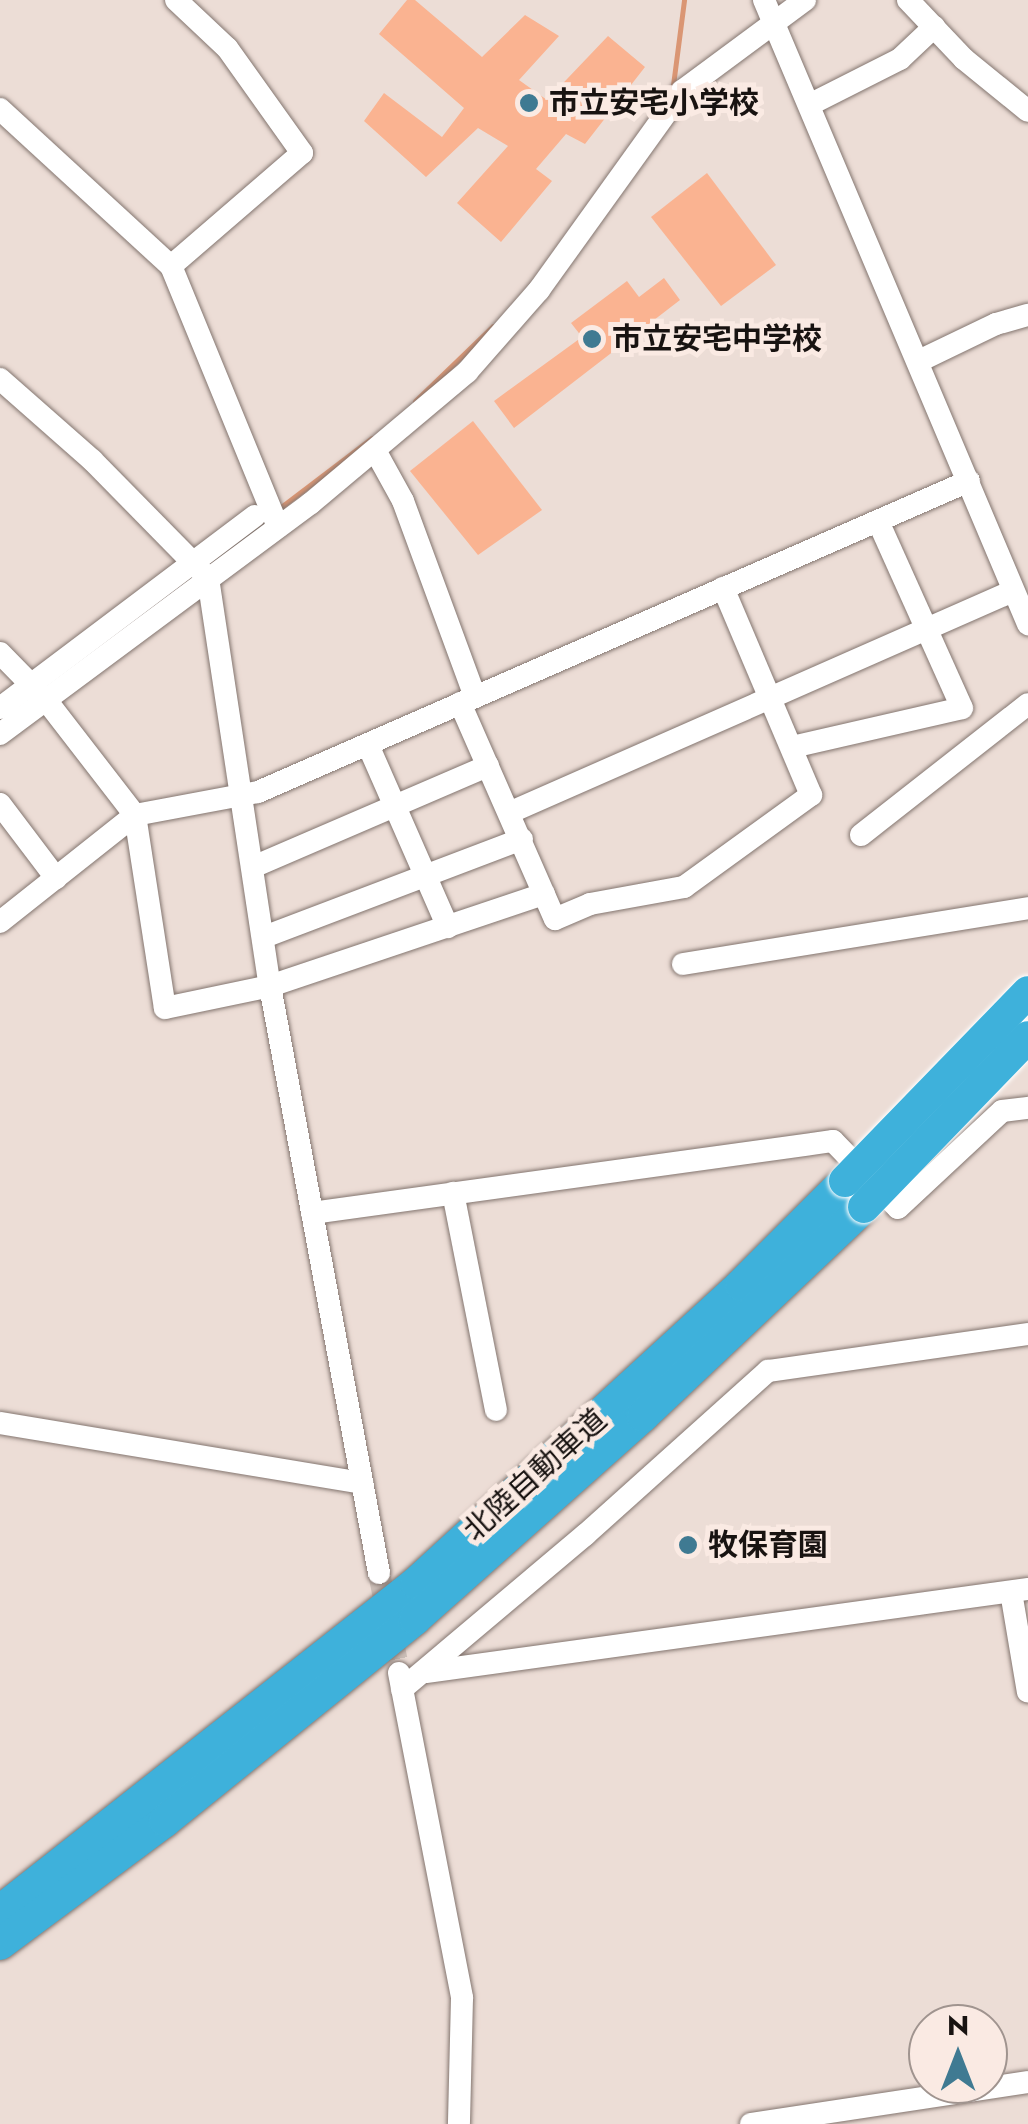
<!DOCTYPE html>
<html>
<head>
<meta charset="utf-8">
<style>
  body { margin:0 }
  #map { position:relative; width:1028px; height:2124px; overflow:hidden; background:#ecddd6; font-family:Jost,"Noto Sans JP",sans-serif }
  div>[style] { position:absolute }
  .stream>* { height:5px; margin:-2.5px; padding:0 2.5px; transform-origin:2.5px; border-radius:2.5px; background:#da9674 }
  .building>* { inset:0; background:#fab391 }
  .minor-tunnel>* { height:22px; margin-top:-11px; transform-origin:0; background:repeating-linear-gradient(90deg,#ccbfb8 0 22px,transparent 0 33px) }
  .roads { filter:drop-shadow(0 0 2px #83756f) drop-shadow(0 0 2px #83756f) }
  .minor>* { height:22px; margin:-11px; padding:0 11px; transform-origin:11px; border-radius:11px; background:#fff }
  .highway>* { height:32px; margin:-16px; padding:0 16px; transform-origin:16px; border-radius:16px; background:#3eb1db }
  .bridges { filter:drop-shadow(0 0 2px #fff) drop-shadow(0 0 2px #fff) }
  .highway-bridge>* { height:32px; margin:-16px; padding:0 16px; transform-origin:16px; border-radius:16px; background:#3eb1db }
  .dots>* { width:28px; height:28px; translate:-50% -50%; box-sizing:border-box; border:5px solid #faeae3; border-radius:50% }
  span { translate:-50% -50%; white-space:nowrap; text-align:center; line-height:1.15; -webkit-text-stroke:10px #faeae3; paint-order:stroke }
  .poi-label { font-size:30px; color:#181311; font-weight:700 }
  .left { translate:0 -50%; text-align:left }
  .street-label { font-size:30px; color:#181311 }
  .north { position:absolute; left:908px; top:2004px; width:100px; height:100px; box-sizing:border-box; background:#faeae3; border:2px solid #a0948f; border-radius:50%; rotate:0deg; font-size:28px; font-weight:700; line-height:40px; text-align:center; color:#181311 }
  .north::after { content:''; display:block; margin:auto; width:35px; height:45px; background:#3f7a92; clip-path:polygon(50% 0,100% 100%,50% 72%,0 100%) }
</style>
</head>
<body>
<div id="map">
  <div class="stream">
    <div style="left:673px;top:85px;width:86px;rotate:-82.6deg"></div>
    <div style="left:415px;top:401px;width:108px;rotate:-43.9deg"></div>
    <div style="left:277px;top:510px;width:119px;rotate:-37.2deg"></div>
  </div>
  <div class="building">
    <div style="clip-path:polygon(407px 0,415px 0,482px 57px,525px 15px,559px 36px,519px 80px,547px 100px,608px 36px,645px 67px,585px 144px,566px 134px,536px 169px,552px 181px,501px 242px,457px 203px,508px 146px,478px 128px,426px 177px,364px 121px,384px 93px,442px 137px,464px 108px,379px 34px)"></div>
    <div style="clip-path:polygon(707px 173px,776px 265px,721px 306px,651px 217px)"></div>
    <div style="clip-path:polygon(664px 278px,680px 300px,514px 428px,494px 401px,582px 337px,571px 323px,627px 281px,639px 297px)"></div>
    <div style="clip-path:polygon(473px 421px,542px 510px,478px 555px,410px 471px)"></div>
  </div>
  <div class="minor-tunnel">
    <div style="left:379px;top:1573px;width:101px;rotate:78.6deg"></div>
  </div>
  <div class="roads">
    <div class="minor">
      <div style="left:764px;top:0;width:678px;rotate:67.07deg"></div>
      <div style="left:908px;top:0;width:81px;rotate:46.5deg"></div>
      <div style="left:964px;top:59px;width:82px;rotate:39.1deg"></div>
      <div style="left:809px;top:105px;width:102px;rotate:-26.8deg"></div>
      <div style="left:900px;top:59px;width:47px;rotate:-43.3deg"></div>
      <div style="left:0;top:109px;width:232px;rotate:42.6deg"></div>
      <div style="left:171px;top:266px;width:282px;rotate:67.7deg"></div>
      <div style="left:171px;top:266px;width:173px;rotate:-40.8deg"></div>
      <div style="left:302px;top:153px;width:129px;rotate:-125.5deg"></div>
      <div style="left:227px;top:48px;width:70px;rotate:-136.7deg"></div>
      <div style="left:919px;top:361px;width:85px;rotate:-25.7deg"></div>
      <div style="left:996px;top:324px;width:33px;rotate:-16deg"></div>
      <div style="left:0;top:379px;width:123px;rotate:41.4deg"></div>
      <div style="left:92px;top:460px;width:165px;rotate:45.5deg"></div>
      <div style="left:208px;top:578px;width:413px;rotate:81.4deg"></div>
      <div style="left:270px;top:986px;width:597px;rotate:79.48deg"></div>
      <div style="left:376px;top:452px;width:56px;rotate:61.1deg"></div>
      <div style="left:403px;top:501px;width:209px;rotate:69.8deg"></div>
      <div style="left:0;top:653px;width:66px;rotate:45.6deg"></div>
      <div style="left:46px;top:700px;width:145px;rotate:52.3deg"></div>
      <div style="left:135px;top:815px;width:195px;rotate:81.2deg"></div>
      <div style="left:165px;top:1008px;width:107px;rotate:-11.8deg"></div>
      <div style="left:270px;top:986px;width:289px;rotate:-18.6deg"></div>
      <div style="left:460px;top:703px;width:236px;rotate:66.3deg"></div>
      <div style="left:555px;top:919px;width:38px;rotate:-23deg"></div>
      <div style="left:590px;top:904px;width:96px;rotate:-10.3deg"></div>
      <div style="left:684px;top:887px;width:157px;rotate:-35.9deg"></div>
      <div style="left:811px;top:795px;width:225px;rotate:-113deg"></div>
      <div style="left:0;top:708px;width:319px;rotate:-37deg"></div>
      <div style="left:0;top:734px;width:387px;rotate:-36.6deg"></div>
      <div style="left:311px;top:503px;width:204px;rotate:-40deg"></div>
      <div style="left:467px;top:372px;width:109px;rotate:-48.7deg"></div>
      <div style="left:539px;top:290px;width:245px;rotate:-54.3deg"></div>
      <div style="left:682px;top:91px;width:153px;rotate:-36.5deg"></div>
      <div style="left:368px;top:745px;width:199px;rotate:66.3deg"></div>
      <div style="left:792px;top:747px;width:174px;rotate:-12.9deg"></div>
      <div style="left:962px;top:708px;width:205px;rotate:-114.2deg"></div>
      <div style="left:0;top:804px;width:93px;rotate:52.9deg"></div>
      <div style="left:511px;top:812px;width:548px;rotate:-23.76deg"></div>
      <div style="left:861px;top:835px;width:212px;rotate:-38.1deg"></div>
      <div style="left:253px;top:867px;width:256px;rotate:-23.3deg"></div>
      <div style="left:0;top:922px;width:172px;rotate:-38.4deg"></div>
      <div style="left:135px;top:815px;width:125px;rotate:-10.6deg"></div>
      <div style="left:258px;top:792px;width:776px;rotate:-23.63deg"></div>
      <div style="left:264px;top:937px;width:276px;rotate:-20.8deg"></div>
      <div style="left:683px;top:964px;width:350px;rotate:-9.2deg"></div>
      <div style="left:453px;top:1193px;width:221px;rotate:78.8deg"></div>
      <div style="left:312px;top:1213px;width:526px;rotate:-7.87deg"></div>
      <div style="left:833px;top:1141px;width:93px;rotate:45.9deg"></div>
      <div style="left:898px;top:1208px;width:142px;rotate:-43deg"></div>
      <div style="left:1002px;top:1111px;width:26px;rotate:-7deg"></div>
      <div style="left:0;top:1423px;width:367px;rotate:9.4deg"></div>
      <div style="left:1011px;top:1592px;width:101px;rotate:80.4deg"></div>
      <div style="left:426px;top:1672px;width:608px;rotate:-7.85deg"></div>
      <div style="left:399px;top:1673px;width:331px;rotate:79deg"></div>
      <div style="left:462px;top:1998px;width:126px;rotate:91.4deg"></div>
      <div style="left:402px;top:1689px;width:239px;rotate:-40.1deg"></div>
      <div style="left:585px;top:1535px;width:246px;rotate:-41.9deg"></div>
      <div style="left:768px;top:1371px;width:263px;rotate:-8.1deg"></div>
      <div style="left:751px;top:2124px;width:280px;rotate:-8.6deg"></div>
    </div>
    <div class="highway">
      <div style="left:0;top:1911px;width:530px;rotate:-38.25deg"></div>
      <div style="left:416px;top:1583px;width:441px;rotate:-42.5deg"></div>
      <div style="left:741px;top:1285px;width:147px;rotate:-45deg"></div>
      <div style="left:0;top:1944px;width:206px;rotate:-36.7deg"></div>
      <div style="left:165px;top:1821px;width:321px;rotate:-38.9deg"></div>
      <div style="left:415px;top:1619px;width:305px;rotate:-41.7deg"></div>
      <div style="left:643px;top:1416px;width:304px;rotate:-43.4deg"></div>
    </div>
  </div>
  <div class="bridges">
    <div class="highway-bridge">
      <div style="left:845px;top:1181px;width:263px;rotate:-45.9deg"></div>
      <div style="left:864px;top:1207px;width:236px;rotate:-46deg"></div>
    </div>
  </div>
  <div class="dots">
    <div style="left:529px;top:103px;background:#3f7a92"></div>
    <div style="left:592px;top:339px;background:#3f7a92"></div>
    <div style="left:688px;top:1545px;background:#3f7a92"></div>
  </div>
  <div class="poi-label">
    <span class="left" style="left:549px;top:103px">市立安宅小学校</span>
    <span class="left" style="left:612px;top:339px">市立安宅中学校</span>
    <span class="left" style="left:708px;top:1545px">牧保育園</span>
  </div>
  <div class="street-label">
    <span style="left:535px;top:1475px;rotate:-42deg">北陸自動車道</span>
  </div>
  <div class="north">N</div>
</div>
</body>
</html>
